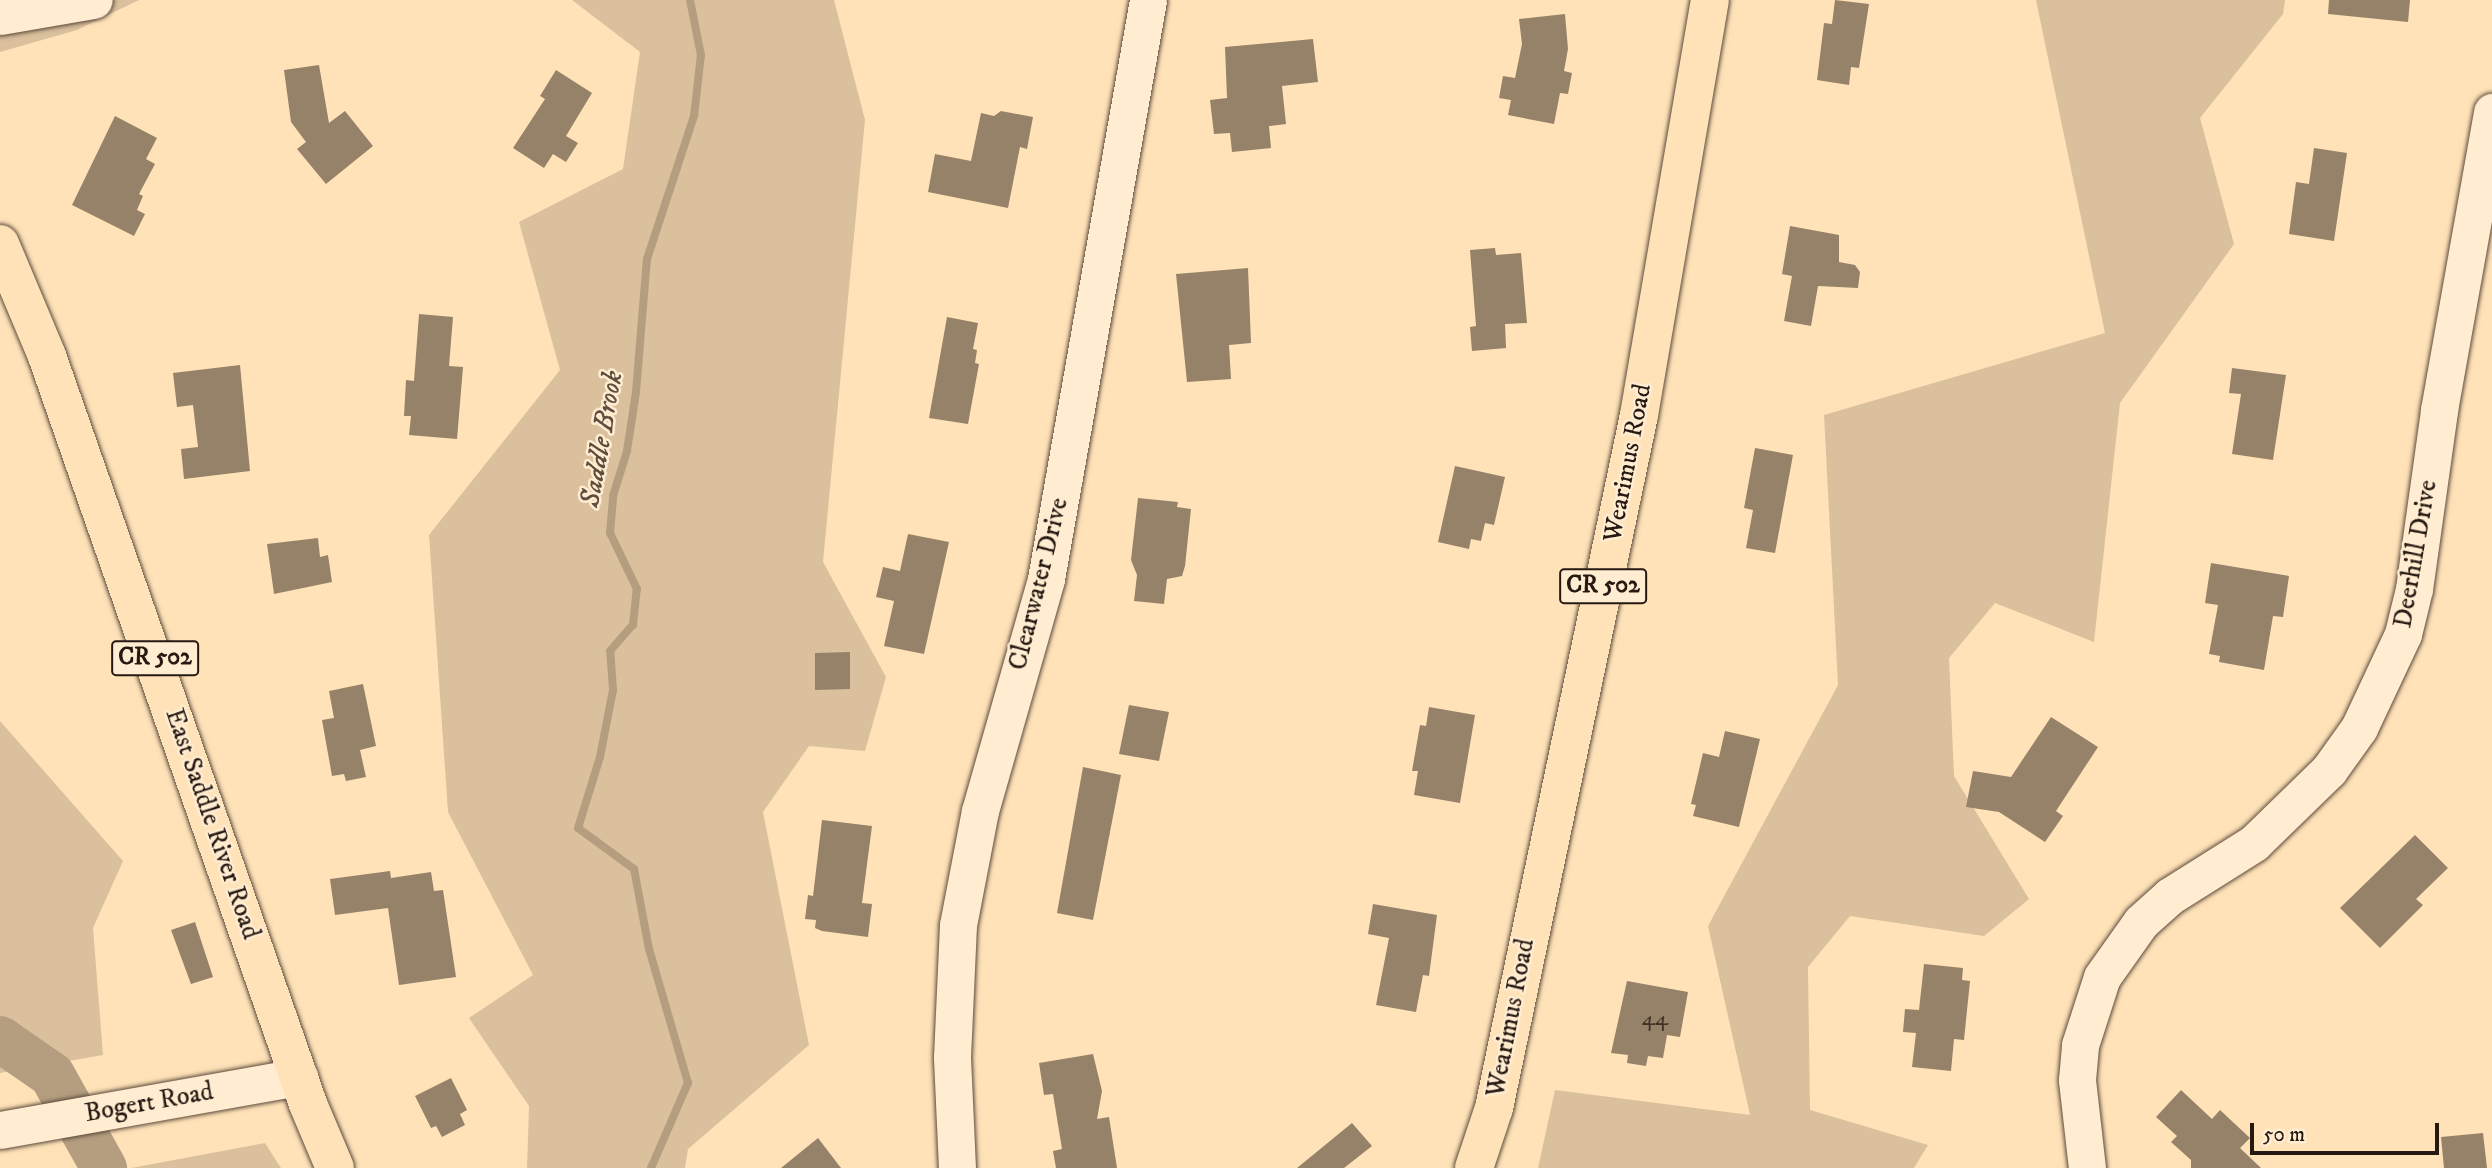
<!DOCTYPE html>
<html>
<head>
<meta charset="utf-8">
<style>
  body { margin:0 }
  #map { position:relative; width:2492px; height:1168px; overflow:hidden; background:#ffe2b8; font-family:"IM FELL DW Pica",serif }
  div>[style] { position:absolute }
  .green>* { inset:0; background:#dac09c }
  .stream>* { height:8px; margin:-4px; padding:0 4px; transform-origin:4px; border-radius:4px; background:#b59e80 }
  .river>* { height:46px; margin:-23px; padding:0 23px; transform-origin:23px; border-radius:23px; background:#b59e80 }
  .building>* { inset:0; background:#968268 }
  .roads { filter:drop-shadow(0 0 2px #5c4b3c) drop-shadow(0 0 2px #5c4b3c) }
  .minor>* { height:37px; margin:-18.5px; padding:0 18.5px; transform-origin:18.5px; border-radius:18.5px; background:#ffecd1 }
  .major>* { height:38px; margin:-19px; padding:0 19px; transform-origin:19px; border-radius:19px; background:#ffe2b8 }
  span { translate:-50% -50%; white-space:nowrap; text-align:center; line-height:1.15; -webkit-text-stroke:5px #ffecd1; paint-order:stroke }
  .number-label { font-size:23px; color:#413328 }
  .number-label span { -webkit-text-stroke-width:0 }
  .shield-label span { padding:2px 5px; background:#ffecd1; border:2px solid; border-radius:5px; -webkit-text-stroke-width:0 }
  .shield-label { font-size:24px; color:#251912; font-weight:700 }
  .street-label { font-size:26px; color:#251912 }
  .water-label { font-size:28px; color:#5f4e3e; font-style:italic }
  .scale { position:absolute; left:2250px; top:1123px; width:189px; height:32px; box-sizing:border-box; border:4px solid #251912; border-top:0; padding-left:9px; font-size:21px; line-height:24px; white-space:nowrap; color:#251912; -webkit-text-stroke:5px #ffecd1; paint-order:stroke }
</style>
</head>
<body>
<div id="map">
  <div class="green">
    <div style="clip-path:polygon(0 0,139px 0,77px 30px,0 52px)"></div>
    <div style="clip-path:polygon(572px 0,834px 0,865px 120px,823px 562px,886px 677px,865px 751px,809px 746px,763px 812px,809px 1045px,688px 1149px,685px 1168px,527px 1168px,529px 1106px,469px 1018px,533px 975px,448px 812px,429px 535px,560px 370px,519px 222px,623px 169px,640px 52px)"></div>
    <div style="clip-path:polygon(2036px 0,2285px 0,2283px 14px,2200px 118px,2234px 244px,2120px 403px,2094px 642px,1995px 603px,1949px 658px,1954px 776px,2029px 899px,1984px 936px,1850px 916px,1808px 967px,1810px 1110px,1928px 1145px,1914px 1168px,1538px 1168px,1555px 1090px,1750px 1115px,1708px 926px,1838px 685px,1824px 415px,2105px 333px)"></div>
    <div style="clip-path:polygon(0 721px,123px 861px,93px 928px,103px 1055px,0 1073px)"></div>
    <div style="clip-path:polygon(265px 1143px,281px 1168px,131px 1168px)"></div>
  </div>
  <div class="stream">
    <div style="left:651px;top:1168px;width:93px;rotate:-66.5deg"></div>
    <div style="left:688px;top:1083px;width:140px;rotate:-106.2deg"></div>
    <div style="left:649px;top:949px;width:81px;rotate:-100.6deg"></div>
    <div style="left:634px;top:869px;width:69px;rotate:-143.8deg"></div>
    <div style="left:578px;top:828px;width:74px;rotate:-72.8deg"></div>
    <div style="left:600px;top:757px;width:68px;rotate:-79deg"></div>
    <div style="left:613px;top:690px;width:39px;rotate:-94deg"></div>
    <div style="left:610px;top:651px;width:35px;rotate:-49deg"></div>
    <div style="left:633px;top:625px;width:36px;rotate:-84deg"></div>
    <div style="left:637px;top:589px;width:62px;rotate:-115.7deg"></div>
    <div style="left:610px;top:533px;width:37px;rotate:-85deg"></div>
    <div style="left:613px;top:496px;width:47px;rotate:-72.7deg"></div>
    <div style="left:627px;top:451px;width:60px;rotate:-81.3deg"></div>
    <div style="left:636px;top:392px;width:133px;rotate:-85.3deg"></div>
    <div style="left:647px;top:259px;width:151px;rotate:-71.8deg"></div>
    <div style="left:694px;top:116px;width:61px;rotate:-83.5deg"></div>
    <div style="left:701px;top:55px;width:56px;rotate:-101.3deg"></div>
  </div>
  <div class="river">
    <div style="left:0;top:1039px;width:63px;rotate:34.7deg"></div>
    <div style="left:52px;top:1075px;width:107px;rotate:60.8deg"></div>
  </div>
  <div class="building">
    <div style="clip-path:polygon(1835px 0,1869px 4px,1859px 68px,1851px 67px,1849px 85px,1817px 80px,1824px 23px,1832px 24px)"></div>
    <div style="clip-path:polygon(2329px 0,2410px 0,2408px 22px,2328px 14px)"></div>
    <div style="clip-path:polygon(1565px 14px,1568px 49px,1564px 71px,1572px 73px,1568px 94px,1560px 93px,1554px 124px,1508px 115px,1511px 100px,1499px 98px,1503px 76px,1515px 78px,1522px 44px,1519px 19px)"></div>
    <div style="clip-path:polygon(1313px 39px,1318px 82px,1282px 86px,1286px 124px,1269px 126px,1271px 148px,1232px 152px,1230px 133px,1214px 134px,1210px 100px,1227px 98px,1225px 47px)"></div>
    <div style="clip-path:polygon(319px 65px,329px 123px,345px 111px,373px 146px,326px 184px,297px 149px,306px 142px,291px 122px,284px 70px)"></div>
    <div style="clip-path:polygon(556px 70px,592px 93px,566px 136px,578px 143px,566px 162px,553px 154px,544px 168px,513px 148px,545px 99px,540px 96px)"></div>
    <div style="clip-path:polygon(1001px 111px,1033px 117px,1027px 149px,1020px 147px,1008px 208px,928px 192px,935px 154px,971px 161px,981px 113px,994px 116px)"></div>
    <div style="clip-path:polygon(115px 116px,157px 138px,146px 159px,155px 164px,139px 194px,143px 196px,137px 210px,145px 214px,134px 236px,72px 205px)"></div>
    <div style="clip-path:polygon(2314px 148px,2347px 153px,2334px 241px,2289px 234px,2296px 182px,2309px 184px)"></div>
    <div style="clip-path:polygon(1790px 226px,1839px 235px,1839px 262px,1855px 265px,1860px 272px,1858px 288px,1818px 286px,1811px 326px,1784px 321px,1792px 276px,1782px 274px)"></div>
    <div style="clip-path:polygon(1495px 248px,1496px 255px,1521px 253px,1527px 323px,1505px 324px,1506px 348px,1472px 351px,1470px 327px,1476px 326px,1470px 250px)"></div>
    <div style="clip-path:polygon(1248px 268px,1251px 343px,1229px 345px,1231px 379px,1187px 382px,1176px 274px)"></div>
    <div style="clip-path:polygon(419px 314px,453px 317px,449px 366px,463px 367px,457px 439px,409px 435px,411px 416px,404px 416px,406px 380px,414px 381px)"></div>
    <div style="clip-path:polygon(947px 317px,978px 323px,973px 349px,977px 350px,975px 363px,979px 364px,968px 424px,929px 418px)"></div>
    <div style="clip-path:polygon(240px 365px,250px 471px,184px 479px,181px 449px,198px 447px,193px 405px,177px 407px,173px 373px)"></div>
    <div style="clip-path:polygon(2232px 368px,2286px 375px,2273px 460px,2232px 454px,2241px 394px,2229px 393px)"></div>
    <div style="clip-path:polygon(1755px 448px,1793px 455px,1775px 553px,1746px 548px,1753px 510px,1744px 508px)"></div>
    <div style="clip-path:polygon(1455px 466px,1505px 477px,1494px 525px,1485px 523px,1481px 541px,1471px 539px,1469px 549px,1438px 542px)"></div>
    <div style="clip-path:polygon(1138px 498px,1178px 502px,1177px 507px,1191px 509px,1185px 566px,1182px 576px,1167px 579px,1164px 604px,1134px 601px,1137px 575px,1131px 560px)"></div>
    <div style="clip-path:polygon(908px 534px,949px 542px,924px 654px,884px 646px,894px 601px,876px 597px,883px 567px,900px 571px)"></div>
    <div style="clip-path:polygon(318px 538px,320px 557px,328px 555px,332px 582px,274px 594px,267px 544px)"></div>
    <div style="clip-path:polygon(2211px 563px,2289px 576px,2283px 617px,2273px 616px,2264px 670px,2219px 662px,2220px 656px,2209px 654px,2218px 605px,2205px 603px)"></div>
    <div style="clip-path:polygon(850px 652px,850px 689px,815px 690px,815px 653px)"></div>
    <div style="clip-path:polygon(363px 684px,376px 746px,360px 750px,366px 777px,346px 781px,344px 774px,332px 776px,322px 720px,334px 718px,329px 691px)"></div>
    <div style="clip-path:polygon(1129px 705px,1169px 712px,1159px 761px,1119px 754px)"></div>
    <div style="clip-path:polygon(1429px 707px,1475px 715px,1460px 803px,1414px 795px,1418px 771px,1412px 771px,1420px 725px,1426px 726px)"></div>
    <div style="clip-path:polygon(2051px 717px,2098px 747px,2056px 811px,2063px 816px,2045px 842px,1999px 812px,1966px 807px,1973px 771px,2011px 777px)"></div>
    <div style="clip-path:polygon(1725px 731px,1760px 739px,1739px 827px,1693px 816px,1696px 805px,1691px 804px,1703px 753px,1719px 757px)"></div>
    <div style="clip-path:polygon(1083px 767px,1121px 775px,1093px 920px,1057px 913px)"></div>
    <div style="clip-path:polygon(822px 820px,872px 826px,862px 903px,872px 904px,868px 937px,822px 931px,815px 928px,816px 920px,805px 919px,808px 895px,813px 896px)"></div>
    <div style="clip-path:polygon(2415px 835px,2448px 868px,2416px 899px,2423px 905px,2380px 948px,2340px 908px)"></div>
    <div style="clip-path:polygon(390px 871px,391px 878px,431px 872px,434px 891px,443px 890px,456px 977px,399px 985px,388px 908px,335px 915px,330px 879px)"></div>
    <div style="clip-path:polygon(1373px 904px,1437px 915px,1429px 976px,1423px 975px,1416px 1012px,1376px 1005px,1389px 938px,1368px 934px)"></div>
    <div style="clip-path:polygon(195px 922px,213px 977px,191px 984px,171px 930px)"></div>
    <div style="clip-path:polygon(1924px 964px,1963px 968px,1962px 980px,1970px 981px,1964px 1040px,1954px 1039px,1951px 1071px,1912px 1067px,1916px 1033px,1903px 1032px,1905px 1009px,1919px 1010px)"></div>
    <div style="clip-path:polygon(1627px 981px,1688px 992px,1680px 1037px,1667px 1035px,1663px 1058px,1648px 1056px,1646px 1066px,1627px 1063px,1628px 1055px,1611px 1053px)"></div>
    <div style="clip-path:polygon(1093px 1054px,1102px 1091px,1097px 1119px,1109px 1117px,1117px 1168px,1056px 1168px,1053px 1151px,1062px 1149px,1053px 1094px,1044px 1095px,1039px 1063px)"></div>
    <div style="clip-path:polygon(451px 1078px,467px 1110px,460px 1114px,465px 1125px,442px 1137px,436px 1126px,431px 1128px,415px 1096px)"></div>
    <div style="clip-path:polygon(2181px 1090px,2212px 1119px,2220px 1110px,2250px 1138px,2240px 1148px,2261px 1168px,2191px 1168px,2191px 1160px,2171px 1142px,2177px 1136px,2156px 1117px)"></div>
    <div style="clip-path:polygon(1352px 1123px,1372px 1146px,1344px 1168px,1297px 1168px)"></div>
    <div style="clip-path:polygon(2483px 1133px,2487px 1168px,2444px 1168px,2441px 1137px)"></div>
    <div style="clip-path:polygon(818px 1138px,841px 1168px,781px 1168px)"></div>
  </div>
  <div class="roads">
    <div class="minor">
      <div style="left:0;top:16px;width:95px;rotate:-9.7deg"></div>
      <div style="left:0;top:1130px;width:304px;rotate:-10.1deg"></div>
      <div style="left:957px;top:1168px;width:111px;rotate:-92.6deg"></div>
      <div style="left:952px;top:1057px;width:132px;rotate:-87.4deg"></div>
      <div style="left:958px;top:925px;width:116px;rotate:-79.1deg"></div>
      <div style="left:980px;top:811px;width:241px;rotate:-74.1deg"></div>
      <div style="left:1046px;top:579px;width:588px;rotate:-80.01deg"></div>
      <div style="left:2087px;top:1168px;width:89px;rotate:-96.5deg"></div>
      <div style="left:2077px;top:1080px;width:35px;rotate:-85deg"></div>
      <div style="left:2080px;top:1045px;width:71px;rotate:-72.1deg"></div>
      <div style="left:2102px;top:977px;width:67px;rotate:-54.7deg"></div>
      <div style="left:2141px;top:922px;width:39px;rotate:-42deg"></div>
      <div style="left:2170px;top:896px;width:99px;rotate:-32.2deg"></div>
      <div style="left:2254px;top:843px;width:105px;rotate:-44.2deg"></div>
      <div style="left:2329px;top:770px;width:52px;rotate:-54.5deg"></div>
      <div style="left:2359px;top:728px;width:104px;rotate:-64.9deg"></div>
      <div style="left:2403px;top:634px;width:46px;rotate:-76.3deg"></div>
      <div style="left:2414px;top:589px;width:181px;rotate:-82deg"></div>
      <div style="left:2439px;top:410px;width:303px;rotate:-79.9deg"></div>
    </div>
    <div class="major">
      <div style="left:0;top:244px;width:121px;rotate:67.2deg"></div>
      <div style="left:47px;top:356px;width:792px;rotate:70.76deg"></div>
      <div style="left:308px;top:1104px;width:69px;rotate:67.1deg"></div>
      <div style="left:1474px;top:1168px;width:63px;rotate:-71.6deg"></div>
      <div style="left:1494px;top:1108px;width:708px;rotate:-78.18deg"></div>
      <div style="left:1639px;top:415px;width:421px;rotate:-80.3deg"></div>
    </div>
  </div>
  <div class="number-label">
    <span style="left:1655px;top:1019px">44</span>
  </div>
  <div class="shield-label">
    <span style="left:1603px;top:586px">CR 502</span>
    <span style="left:155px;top:658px">CR 502</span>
  </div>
  <div class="street-label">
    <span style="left:1628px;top:463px;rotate:-79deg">Wearimus Road</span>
    <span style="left:2416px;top:554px;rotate:-80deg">Deerhill Drive</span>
    <span style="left:1039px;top:584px;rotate:-76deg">Clearwater Drive</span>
    <span style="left:212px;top:824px;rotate:71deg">East Saddle River Road</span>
    <span style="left:1511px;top:1018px;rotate:-79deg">Wearimus Road</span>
    <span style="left:149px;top:1103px;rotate:-10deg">Bogert Road</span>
  </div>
  <div class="water-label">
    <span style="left:602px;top:439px;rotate:-80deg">Saddle Brook</span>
  </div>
  <div class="scale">50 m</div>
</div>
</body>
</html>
